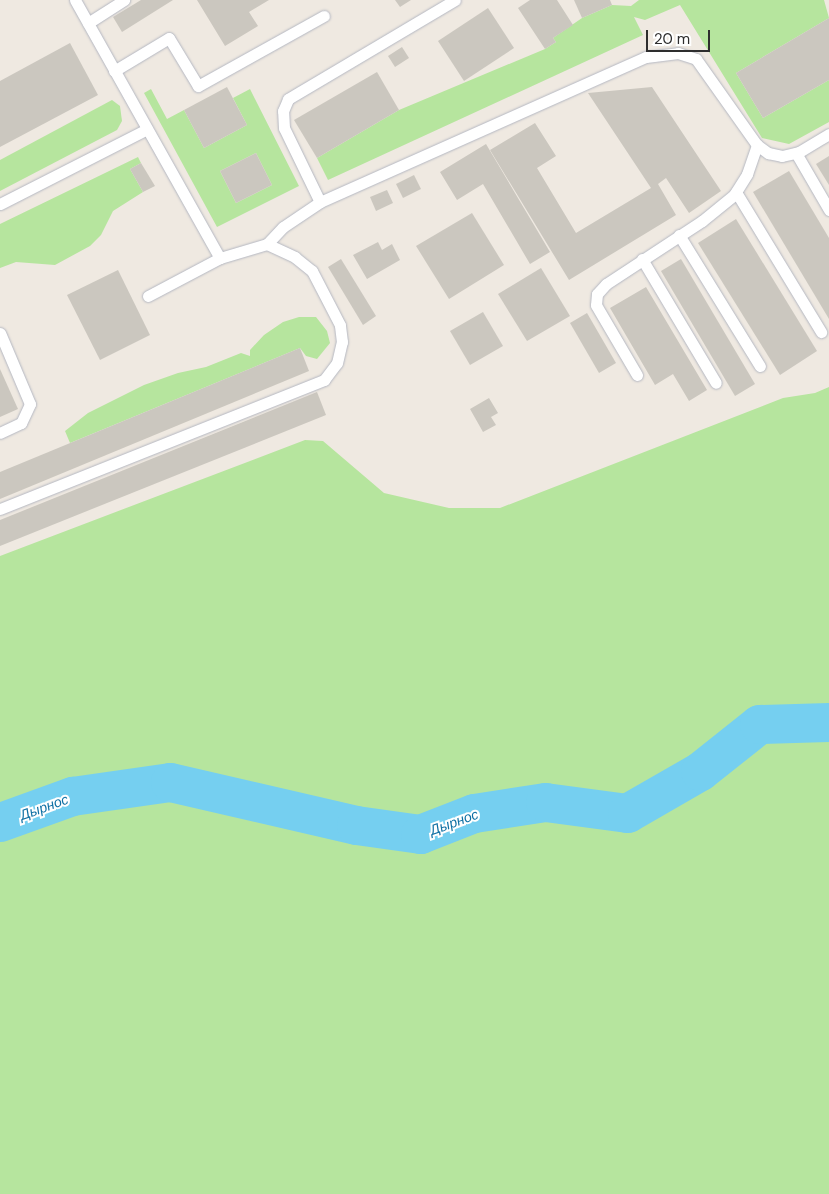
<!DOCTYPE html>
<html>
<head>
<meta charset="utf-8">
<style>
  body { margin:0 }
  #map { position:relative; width:829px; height:1194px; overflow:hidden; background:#efe9e1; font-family:"DM Sans",sans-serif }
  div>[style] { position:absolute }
  .green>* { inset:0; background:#b6e59e }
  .river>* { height:39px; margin:-19.5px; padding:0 19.5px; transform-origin:19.5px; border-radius:19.5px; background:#75cff0 }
  .building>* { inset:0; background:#cbc7bf }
  .roads { filter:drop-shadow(0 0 1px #b4b7c1) drop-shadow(0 0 1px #b4b7c1) }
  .lane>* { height:11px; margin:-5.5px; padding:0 5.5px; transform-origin:5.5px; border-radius:5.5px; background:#fff }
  span { translate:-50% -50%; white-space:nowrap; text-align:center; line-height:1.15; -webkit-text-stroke:4px #fff; paint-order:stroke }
  .water-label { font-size:14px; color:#0d6fa3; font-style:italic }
  .scale { position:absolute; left:646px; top:30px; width:64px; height:22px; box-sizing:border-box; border:2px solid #2e2e2e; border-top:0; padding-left:6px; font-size:15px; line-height:18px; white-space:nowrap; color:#2e2e2e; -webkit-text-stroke:4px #fff; paint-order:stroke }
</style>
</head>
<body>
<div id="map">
  <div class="green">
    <div style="clip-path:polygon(639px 0,824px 0,829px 18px,736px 73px,763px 118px,829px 80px,829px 122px,789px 144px,762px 138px,680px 5px,645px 20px,634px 17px,643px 35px,328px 180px,317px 158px,399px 110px,545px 49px,556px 42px,553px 38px,582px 18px,612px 5px,631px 6px)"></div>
    <div style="clip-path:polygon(evenodd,151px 89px,167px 119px,184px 110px,204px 148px,247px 125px,233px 98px,250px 89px,299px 186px,217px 227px,144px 93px,151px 89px,256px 153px,272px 185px,236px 203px,220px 171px,256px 153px)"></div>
    <div style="clip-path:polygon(112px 100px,120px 106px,122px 121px,117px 130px,0 191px,0 160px)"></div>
    <div style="clip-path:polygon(138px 157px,141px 163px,130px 169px,143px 192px,113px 211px,101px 235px,90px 246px,55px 265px,16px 262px,0 268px,0 224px)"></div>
    <div style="clip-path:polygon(299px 317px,316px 317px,327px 331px,330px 343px,317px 359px,306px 356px,300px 348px,70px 443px,65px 431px,88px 413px,144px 385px,178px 373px,206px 367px,241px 353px,250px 356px,250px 350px,264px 335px,283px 322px)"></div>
    <div style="clip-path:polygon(829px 387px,829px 1194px,0 1194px,0 556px,305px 440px,323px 441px,384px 493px,449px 508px,500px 508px,783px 398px,815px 393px)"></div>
  </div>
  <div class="river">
    <div style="left:0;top:822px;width:77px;rotate:-19.9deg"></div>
    <div style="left:72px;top:796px;width:99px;rotate:-8.1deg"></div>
    <div style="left:170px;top:782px;width:191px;rotate:13deg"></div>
    <div style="left:356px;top:825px;width:65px;rotate:8deg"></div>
    <div style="left:420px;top:834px;width:58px;rotate:-21.3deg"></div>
    <div style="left:474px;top:813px;width:72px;rotate:-8.8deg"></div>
    <div style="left:545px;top:802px;width:83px;rotate:7.6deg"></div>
    <div style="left:627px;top:813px;width:84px;rotate:-29.9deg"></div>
    <div style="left:700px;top:771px;width:75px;rotate:-38.5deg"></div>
    <div style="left:759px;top:724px;width:70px;rotate:-1.6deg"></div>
  </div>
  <div class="building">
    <div style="clip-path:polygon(141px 0,173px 0,122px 32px,113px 17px)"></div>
    <div style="clip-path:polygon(197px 0,269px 0,249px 12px,258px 26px,225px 46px)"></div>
    <div style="clip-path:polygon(395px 0,411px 0,400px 7px)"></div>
    <div style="clip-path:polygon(530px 0,557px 0,573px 25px,553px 38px,556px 42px,545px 49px,518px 8px)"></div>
    <div style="clip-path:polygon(574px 0,610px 0,612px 5px,582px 18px)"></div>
    <div style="clip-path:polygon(488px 8px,514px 48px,464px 81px,438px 41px)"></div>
    <div style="clip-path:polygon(829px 18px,829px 80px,763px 118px,736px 73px)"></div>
    <div style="clip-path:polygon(70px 43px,98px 95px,0 147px,0 81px)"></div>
    <div style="clip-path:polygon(402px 47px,409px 58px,395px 67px,388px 56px)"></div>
    <div style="clip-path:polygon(377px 72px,399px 110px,317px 158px,294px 120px)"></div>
    <div style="clip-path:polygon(227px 87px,247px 125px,204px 148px,184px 110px)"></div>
    <div style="clip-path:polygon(652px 87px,721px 191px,689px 213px,666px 178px,658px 184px,676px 215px,569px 280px,490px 150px,535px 123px,556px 156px,537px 168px,576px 233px,651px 188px,588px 93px)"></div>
    <div style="clip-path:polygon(486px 144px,550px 252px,530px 264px,483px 184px,457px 200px,440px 172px)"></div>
    <div style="clip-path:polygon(256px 153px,272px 185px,236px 203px,220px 171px)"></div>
    <div style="clip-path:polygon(829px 156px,829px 185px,816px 164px)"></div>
    <div style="clip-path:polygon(141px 163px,155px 186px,143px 192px,130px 169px)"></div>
    <div style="clip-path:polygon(789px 171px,829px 238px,829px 319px,753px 192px)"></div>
    <div style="clip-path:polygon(414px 175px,421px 189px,403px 198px,396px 184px)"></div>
    <div style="clip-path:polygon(387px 190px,393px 203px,376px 211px,370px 197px)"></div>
    <div style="clip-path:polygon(472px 213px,504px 265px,449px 299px,416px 246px)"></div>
    <div style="clip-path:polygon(736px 219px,817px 351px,780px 375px,698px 243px)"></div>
    <div style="clip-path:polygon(378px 242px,382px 250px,392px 244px,400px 260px,367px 279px,353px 255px)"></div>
    <div style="clip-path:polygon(341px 259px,376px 316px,363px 325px,328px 267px)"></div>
    <div style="clip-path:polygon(681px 259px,755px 384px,735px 396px,661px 271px)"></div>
    <div style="clip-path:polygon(541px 268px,570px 316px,527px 341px,498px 294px)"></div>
    <div style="clip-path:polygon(118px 270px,150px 335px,100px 360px,67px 295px)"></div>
    <div style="clip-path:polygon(646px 287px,707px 390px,689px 401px,673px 374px,655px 385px,610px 308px)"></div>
    <div style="clip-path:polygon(483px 312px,503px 346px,470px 365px,450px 331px)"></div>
    <div style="clip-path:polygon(587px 313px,616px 363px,599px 373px,570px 323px)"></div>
    <div style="clip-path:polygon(300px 348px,309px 371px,0 499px,0 472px)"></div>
    <div style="clip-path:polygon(0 369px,18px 409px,0 417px)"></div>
    <div style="clip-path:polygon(317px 392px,326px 415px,0 546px,0 520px)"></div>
    <div style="clip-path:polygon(489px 398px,498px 413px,491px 417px,496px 425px,483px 432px,470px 409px)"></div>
  </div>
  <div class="roads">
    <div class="lane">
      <div style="left:75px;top:0;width:296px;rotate:60.7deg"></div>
      <div style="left:88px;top:23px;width:43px;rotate:-32.6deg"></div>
      <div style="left:114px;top:71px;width:64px;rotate:-31deg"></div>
      <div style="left:169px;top:38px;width:56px;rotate:58.9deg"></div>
      <div style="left:198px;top:86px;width:144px;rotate:-29.1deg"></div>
      <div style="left:796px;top:153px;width:66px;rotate:59.9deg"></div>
      <div style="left:736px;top:192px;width:164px;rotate:58.7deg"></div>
      <div style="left:320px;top:202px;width:82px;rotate:-115.9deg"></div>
      <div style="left:284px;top:128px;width:17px;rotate:-93deg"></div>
      <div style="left:283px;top:111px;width:13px;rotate:-67deg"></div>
      <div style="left:288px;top:99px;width:194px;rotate:-30.7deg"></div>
      <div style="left:0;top:204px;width:165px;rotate:-27deg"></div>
      <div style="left:679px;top:235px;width:154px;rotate:58.3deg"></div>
      <div style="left:642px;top:259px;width:144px;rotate:59.2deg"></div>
      <div style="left:148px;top:296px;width:81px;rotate:-27.8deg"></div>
      <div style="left:220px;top:258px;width:49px;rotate:-16.6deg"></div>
      <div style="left:267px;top:244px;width:23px;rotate:-47deg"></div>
      <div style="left:283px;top:227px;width:45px;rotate:-34deg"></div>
      <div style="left:320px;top:202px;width:357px;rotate:-24deg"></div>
      <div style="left:646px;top:57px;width:32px;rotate:-7deg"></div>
      <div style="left:678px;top:53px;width:19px;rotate:18deg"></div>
      <div style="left:696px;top:59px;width:105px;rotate:54.7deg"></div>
      <div style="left:757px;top:145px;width:14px;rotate:36deg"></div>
      <div style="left:768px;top:153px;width:14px;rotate:12deg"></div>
      <div style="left:782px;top:156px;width:17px;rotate:-13deg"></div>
      <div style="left:799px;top:152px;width:35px;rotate:-31deg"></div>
      <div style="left:0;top:333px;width:77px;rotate:67.1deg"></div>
      <div style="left:30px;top:404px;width:21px;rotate:115deg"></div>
      <div style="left:21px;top:423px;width:23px;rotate:155deg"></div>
      <div style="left:637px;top:375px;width:81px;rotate:-120.4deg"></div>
      <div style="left:596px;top:305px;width:11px;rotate:-85deg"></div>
      <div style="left:597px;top:294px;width:13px;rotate:-48deg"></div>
      <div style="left:606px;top:284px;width:115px;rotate:-33.3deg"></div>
      <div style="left:702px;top:221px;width:41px;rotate:-39.1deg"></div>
      <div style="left:734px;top:195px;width:25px;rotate:-58deg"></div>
      <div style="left:747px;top:174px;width:31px;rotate:-71deg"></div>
      <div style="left:0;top:509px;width:349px;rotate:-21.7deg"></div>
      <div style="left:324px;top:380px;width:21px;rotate:-53deg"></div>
      <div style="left:337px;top:363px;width:22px;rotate:-77deg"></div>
      <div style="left:342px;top:342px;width:17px;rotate:-97deg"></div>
      <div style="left:340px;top:325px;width:61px;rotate:-117.4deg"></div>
      <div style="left:312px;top:271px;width:22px;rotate:-141deg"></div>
      <div style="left:295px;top:257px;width:31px;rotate:-155deg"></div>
    </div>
  </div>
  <div class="water-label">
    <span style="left:44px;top:807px;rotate:-20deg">Дырнос</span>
    <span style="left:454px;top:822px;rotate:-20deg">Дырнос</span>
  </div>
  <div class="scale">20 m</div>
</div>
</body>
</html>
